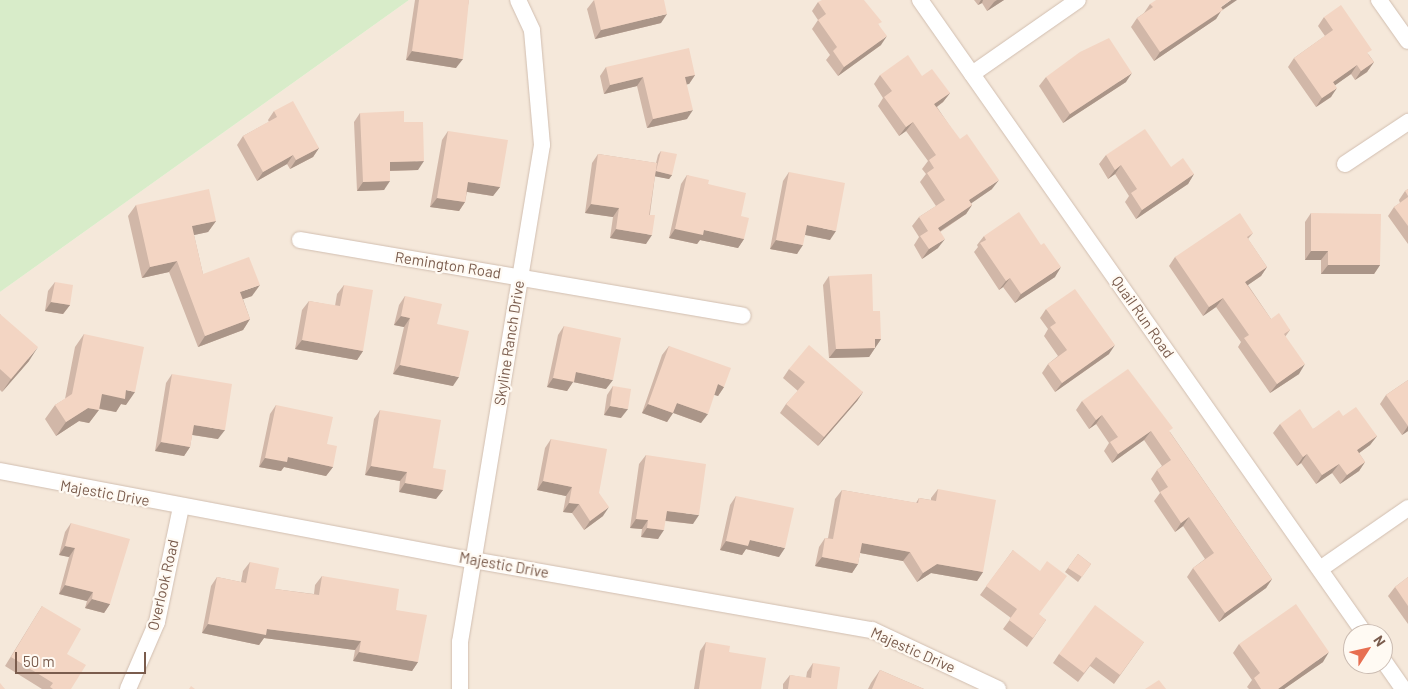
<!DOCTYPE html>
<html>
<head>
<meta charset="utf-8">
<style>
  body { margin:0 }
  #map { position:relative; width:1408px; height:689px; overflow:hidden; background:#fdf6ec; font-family:Barlow,sans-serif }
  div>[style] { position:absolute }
  .residential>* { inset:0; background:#f5e8da }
  .green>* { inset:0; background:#d8ecc9 }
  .roads { filter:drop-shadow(0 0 1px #d1beb0) drop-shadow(0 0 1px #d1beb0) }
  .minor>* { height:16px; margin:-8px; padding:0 8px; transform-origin:8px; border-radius:8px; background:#fff }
  .wall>* { inset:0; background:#d1b7a8 }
  .shaded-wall>* { inset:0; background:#aa9588 }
  .building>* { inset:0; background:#f3d5c3 }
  span { translate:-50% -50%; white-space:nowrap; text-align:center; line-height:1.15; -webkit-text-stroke:4.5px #fffaf3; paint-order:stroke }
  .street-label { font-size:15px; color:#7a5c4d }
  .north { position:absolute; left:1343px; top:624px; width:50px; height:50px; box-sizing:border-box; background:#fffaf3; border:1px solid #cabbb1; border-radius:50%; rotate:55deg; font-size:14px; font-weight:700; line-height:20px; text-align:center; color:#7a5c4d }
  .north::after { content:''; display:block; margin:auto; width:18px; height:22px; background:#e76f51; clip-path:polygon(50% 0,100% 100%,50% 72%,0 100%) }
  .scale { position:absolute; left:15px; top:652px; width:131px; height:22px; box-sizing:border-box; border:2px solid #7a5c4d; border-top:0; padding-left:6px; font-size:15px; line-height:18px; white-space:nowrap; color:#7a5c4d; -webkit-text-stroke:4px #fffaf3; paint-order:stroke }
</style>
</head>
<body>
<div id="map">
  <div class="residential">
    <div style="clip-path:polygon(evenodd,409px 0,1408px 0,1408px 689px,0 689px,0 292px,409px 0,1353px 634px,1383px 634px,1383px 664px,1353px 664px,1353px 634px)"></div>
  </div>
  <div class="green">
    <div style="clip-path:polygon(0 0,409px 0,0 292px)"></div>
  </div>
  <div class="roads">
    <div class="minor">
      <div style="left:920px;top:0;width:775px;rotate:54.94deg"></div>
      <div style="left:1379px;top:0;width:50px;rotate:54.7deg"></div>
      <div style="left:972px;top:74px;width:129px;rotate:-34.9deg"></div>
      <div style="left:1345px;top:164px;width:76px;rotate:-33.7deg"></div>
      <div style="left:300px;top:240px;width:449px;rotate:9.7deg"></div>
      <div style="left:0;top:471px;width:481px;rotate:10.7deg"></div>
      <div style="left:473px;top:560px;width:405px;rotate:10deg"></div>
      <div style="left:872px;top:630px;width:139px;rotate:25.1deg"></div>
      <div style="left:1320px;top:569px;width:107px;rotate:-34.7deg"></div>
      <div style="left:1383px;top:660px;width:35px;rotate:55deg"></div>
      <div style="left:128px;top:689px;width:73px;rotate:-66.6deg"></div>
      <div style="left:157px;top:622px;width:117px;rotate:-78.2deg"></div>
      <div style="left:460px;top:689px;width:47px;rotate:-90deg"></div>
      <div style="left:460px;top:642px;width:504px;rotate:-80.63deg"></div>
      <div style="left:542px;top:145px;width:115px;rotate:-95deg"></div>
      <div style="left:532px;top:30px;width:33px;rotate:-115deg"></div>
    </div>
  </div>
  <div class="wall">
    <div style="clip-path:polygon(415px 0,469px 0,456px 68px,406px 60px)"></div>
    <div style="clip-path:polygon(594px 0,661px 23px,595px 39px,587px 9px)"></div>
    <div style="clip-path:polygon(974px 0,1004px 0,987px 11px,982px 3px,978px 5px)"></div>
    <div style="clip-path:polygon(818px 2px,879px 25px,881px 45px,838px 76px,826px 60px,830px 55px,812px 29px,818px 20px,812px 11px)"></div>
    <div style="clip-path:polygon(1150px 4px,1221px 11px,1216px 19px,1154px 61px,1131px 27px,1137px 18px,1144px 13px)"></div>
    <div style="clip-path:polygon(1324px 17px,1369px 55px,1374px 62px,1367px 72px,1355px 80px,1351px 74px,1335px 85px,1331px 97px,1316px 107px,1288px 67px,1294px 58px,1325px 36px,1318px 26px)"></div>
    <div style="clip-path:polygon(606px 67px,695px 75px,689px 84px,687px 84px,687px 119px,647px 128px,637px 86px,604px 94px,600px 76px)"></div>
    <div style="clip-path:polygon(880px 75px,922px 76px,950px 93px,943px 102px,937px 107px,992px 189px,971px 203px,972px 205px,966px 214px,940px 232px,938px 248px,922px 259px,914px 245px,919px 237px,912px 226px,919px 217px,936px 206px,920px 182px,926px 174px,922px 169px,928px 161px,906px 131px,899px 136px,878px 106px,883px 98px,874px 84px)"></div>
    <div style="clip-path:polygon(1046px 77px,1126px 82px,1063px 123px,1039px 86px)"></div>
    <div style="clip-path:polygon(274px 111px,319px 148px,313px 157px,290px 169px,287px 164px,257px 181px,237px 145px,243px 136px,269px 122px,268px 120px)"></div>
    <div style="clip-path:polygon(360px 113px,404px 122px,418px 170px,390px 171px,384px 190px,357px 191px,354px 122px)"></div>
    <div style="clip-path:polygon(448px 131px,500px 187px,493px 196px,467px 192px,465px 202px,459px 211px,430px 207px,442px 140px)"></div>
    <div style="clip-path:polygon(661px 151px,672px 175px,669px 179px,655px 176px,646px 244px,610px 238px,613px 217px,585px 213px,592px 163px,598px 154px,656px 163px,658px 155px)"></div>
    <div style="clip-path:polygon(1106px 155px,1171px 167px,1194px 174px,1188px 184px,1136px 219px,1125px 202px,1129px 196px,1115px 174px,1108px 179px,1099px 164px)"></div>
    <div style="clip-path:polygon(789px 172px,830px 240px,805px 235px,797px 254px,770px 249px,783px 181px)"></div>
    <div style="clip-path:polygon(687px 175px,708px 184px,741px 216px,744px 239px,738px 248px,700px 240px,697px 244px,669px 238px,681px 184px)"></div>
    <div style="clip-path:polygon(1408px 189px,1408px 244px,1388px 216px,1394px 207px,1400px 203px,1399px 200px,1405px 191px)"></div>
    <div style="clip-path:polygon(136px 205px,216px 221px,208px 232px,194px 235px,203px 274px,252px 296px,243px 299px,250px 319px,243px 330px,198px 347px,169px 272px,142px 278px,128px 216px)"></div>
    <div style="clip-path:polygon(1311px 213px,1380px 265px,1374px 274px,1321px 274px,1321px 260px,1305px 260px,1305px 222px)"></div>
    <div style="clip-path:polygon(1253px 233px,1248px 239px,1267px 267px,1261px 276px,1248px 285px,1271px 319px,1290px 330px,1285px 337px,1299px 374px,1270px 393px,1238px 347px,1241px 342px,1216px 307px,1203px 316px,1169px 266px,1175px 257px)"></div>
    <div style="clip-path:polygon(984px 236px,1055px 277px,1015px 303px,1003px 287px,999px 290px,974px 252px,978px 247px,977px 245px)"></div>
    <div style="clip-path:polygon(829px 276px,881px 339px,869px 357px,829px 358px,823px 285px)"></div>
    <div style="clip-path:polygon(55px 282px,70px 305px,63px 314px,45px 311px,48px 291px)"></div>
    <div style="clip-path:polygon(344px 285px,363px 351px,357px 360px,295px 349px,302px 310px,309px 301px,335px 306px,337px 294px)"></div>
    <div style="clip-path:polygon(405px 296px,437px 324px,453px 386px,393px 374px,404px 327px,394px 325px,399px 305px)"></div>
    <div style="clip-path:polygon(1046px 309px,1109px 354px,1055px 392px,1042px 373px,1048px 364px,1058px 356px,1044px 336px,1048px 329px,1040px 318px)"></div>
    <div style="clip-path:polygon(0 314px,29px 361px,2px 392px,0 390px)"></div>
    <div style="clip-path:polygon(564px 326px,606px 389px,573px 382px,567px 391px,547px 387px,558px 335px)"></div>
    <div style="clip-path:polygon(84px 334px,126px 405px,121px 404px,116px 412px,99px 409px,89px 423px,79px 421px,56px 436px,45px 419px,55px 405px,65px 399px,75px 347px)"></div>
    <div style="clip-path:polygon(669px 346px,724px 387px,718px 396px,714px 394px,701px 423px,673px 413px,667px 422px,642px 413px,662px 355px)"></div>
    <div style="clip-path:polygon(789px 369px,863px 392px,857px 401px,818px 446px,780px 413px,786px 404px,798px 391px,783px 378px)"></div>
    <div style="clip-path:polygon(172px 374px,218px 439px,192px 435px,190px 447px,184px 456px,155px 451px,166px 383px)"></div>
    <div style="clip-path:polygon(1408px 380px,1408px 431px,1402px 435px,1380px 404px,1386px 395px)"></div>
    <div style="clip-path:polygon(613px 386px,621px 418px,604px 415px,607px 395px)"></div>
    <div style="clip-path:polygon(1082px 401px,1170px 432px,1272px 579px,1266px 588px,1219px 622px,1187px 577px,1193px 568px,1205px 559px,1183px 526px,1175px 532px,1154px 501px,1160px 493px,1151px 479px,1157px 470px,1162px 466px,1144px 440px,1112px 463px,1104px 451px,1109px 443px,1096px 424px,1089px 429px,1076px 410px)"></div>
    <div style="clip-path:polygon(276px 405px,327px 444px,333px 467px,326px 476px,284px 467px,281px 471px,259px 467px,270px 414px)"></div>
    <div style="clip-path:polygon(380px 410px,443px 490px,436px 499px,399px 492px,400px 481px,365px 475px,374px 419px)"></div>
    <div style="clip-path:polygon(1343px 416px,1377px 436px,1370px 445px,1359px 453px,1365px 462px,1359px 471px,1340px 484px,1332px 473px,1316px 484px,1301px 463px,1297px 466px,1273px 433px,1280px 424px,1313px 429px)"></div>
    <div style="clip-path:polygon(551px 439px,599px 493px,603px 516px,584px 530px,572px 513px,563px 512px,566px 496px,537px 490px,545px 448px)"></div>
    <div style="clip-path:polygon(646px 455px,693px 524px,665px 521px,658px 539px,641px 537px,642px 529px,630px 528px,639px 464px)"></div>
    <div style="clip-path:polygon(938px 489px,983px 572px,977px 581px,931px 573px,917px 582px,903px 561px,860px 553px,858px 564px,852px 573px,815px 566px,819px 547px,825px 538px,828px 538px,835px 499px,842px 490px,916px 503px,919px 498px,931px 500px,931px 498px)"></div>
    <div style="clip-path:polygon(736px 496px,779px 557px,746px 549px,742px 555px,720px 550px,730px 505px)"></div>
    <div style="clip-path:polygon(71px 523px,110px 604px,104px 613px,85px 608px,87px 601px,59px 594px,69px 557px,59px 555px,65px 532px)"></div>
    <div style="clip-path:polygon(1013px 550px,1039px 615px,1046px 620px,1027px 647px,1003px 629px,1011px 618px,980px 595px)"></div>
    <div style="clip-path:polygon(1078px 554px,1091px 564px,1078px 582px,1065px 572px)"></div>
    <div style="clip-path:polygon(250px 562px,275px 589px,314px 594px,315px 585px,322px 576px,396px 610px,418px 662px,412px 671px,353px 661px,355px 650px,264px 638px,259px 645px,202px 633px,211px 586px,217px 577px,241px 582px,243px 571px)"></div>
    <div style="clip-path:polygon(1408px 577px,1408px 624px,1388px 596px,1395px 587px)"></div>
    <div style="clip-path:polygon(42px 606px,67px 654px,71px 689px,42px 689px,5px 666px)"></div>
    <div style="clip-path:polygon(706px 642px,729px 652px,761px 689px,694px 689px,700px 651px)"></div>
    <div style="clip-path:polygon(1144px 642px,1114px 684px,1090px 666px,1078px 682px,1053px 663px,1059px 654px)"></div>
    <div style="clip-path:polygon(1239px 644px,1323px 662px,1284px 689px,1249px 689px,1247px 687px,1252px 680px,1233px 653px)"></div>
    <div style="clip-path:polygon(813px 663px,837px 689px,783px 689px,783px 684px,790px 675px,806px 678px,807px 672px)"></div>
    <div style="clip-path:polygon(880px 670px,924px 689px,868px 689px,871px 683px)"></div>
  </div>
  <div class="shaded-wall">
    <div style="clip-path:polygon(981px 0,983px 0,982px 3px,978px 5px)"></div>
    <div style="clip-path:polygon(997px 0,1004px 0,987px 11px,994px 2px)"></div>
    <div style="clip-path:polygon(1231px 0,1237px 0,1221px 11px,1216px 19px,1154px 61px,1160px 52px)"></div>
    <div style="clip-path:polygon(667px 14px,661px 23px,595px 39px,601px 30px)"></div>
    <div style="clip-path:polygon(887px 36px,881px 45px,838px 76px,844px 67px)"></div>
    <div style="clip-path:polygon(412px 51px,463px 59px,456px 68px,406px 60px)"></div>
    <div style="clip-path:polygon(1374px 62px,1367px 72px,1355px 80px,1361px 71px)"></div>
    <div style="clip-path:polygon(1357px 65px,1351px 74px,1327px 91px,1333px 82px)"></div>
    <div style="clip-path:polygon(1132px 73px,1126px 82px,1063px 123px,1070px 114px)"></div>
    <div style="clip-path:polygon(695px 75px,689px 84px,679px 86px,685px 77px)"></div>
    <div style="clip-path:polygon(643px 77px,637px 86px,604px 94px,610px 85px)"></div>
    <div style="clip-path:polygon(1337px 88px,1331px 97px,1316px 107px,1322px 98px)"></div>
    <div style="clip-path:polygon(950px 93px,943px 102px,928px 113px,934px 104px)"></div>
    <div style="clip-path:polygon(693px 110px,687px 119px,647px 128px,653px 119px)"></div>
    <div style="clip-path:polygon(913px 122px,906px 131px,899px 136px,906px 127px)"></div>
    <div style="clip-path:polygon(319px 148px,313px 157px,290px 169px,296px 160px)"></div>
    <div style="clip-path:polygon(293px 155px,287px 164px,257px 181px,263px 172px)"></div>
    <div style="clip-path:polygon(424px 161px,418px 170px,383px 171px,390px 162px)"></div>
    <div style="clip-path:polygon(1121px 165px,1115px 174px,1108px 179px,1115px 170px)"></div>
    <div style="clip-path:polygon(656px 171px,672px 175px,669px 179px,653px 176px)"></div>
    <div style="clip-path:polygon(1194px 174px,1188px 184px,1136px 219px,1142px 210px)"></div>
    <div style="clip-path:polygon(999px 180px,992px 189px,963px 209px,969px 200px)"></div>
    <div style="clip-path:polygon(390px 181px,384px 190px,357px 191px,363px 182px)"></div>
    <div style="clip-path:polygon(468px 182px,500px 187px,493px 196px,462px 191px)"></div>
    <div style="clip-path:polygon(437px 198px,465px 202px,459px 211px,430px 207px)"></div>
    <div style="clip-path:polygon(591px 204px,619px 208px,613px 217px,585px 213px)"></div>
    <div style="clip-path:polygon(972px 205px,966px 214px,931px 237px,938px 228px)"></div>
    <div style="clip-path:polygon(216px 221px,208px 232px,185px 237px,192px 226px)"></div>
    <div style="clip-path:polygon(807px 225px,836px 231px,830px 240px,801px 234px)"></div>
    <div style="clip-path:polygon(616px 229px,652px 235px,646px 244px,610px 238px)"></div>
    <div style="clip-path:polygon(675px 229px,704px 230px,744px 239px,738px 248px,700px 240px,697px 244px,669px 238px)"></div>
    <div style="clip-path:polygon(945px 239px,938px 248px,922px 259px,929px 249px)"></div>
    <div style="clip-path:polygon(776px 240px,803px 245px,797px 254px,770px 249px)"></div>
    <div style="clip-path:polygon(1311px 251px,1328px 251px,1321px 260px,1305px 260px)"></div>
    <div style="clip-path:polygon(177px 261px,169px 272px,142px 278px,150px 267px)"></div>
    <div style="clip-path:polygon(1328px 265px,1380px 265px,1374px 274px,1321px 274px)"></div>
    <div style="clip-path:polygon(1061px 267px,1055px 277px,1015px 303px,1021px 294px)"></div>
    <div style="clip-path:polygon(1267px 267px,1261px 276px,1239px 291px,1245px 282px)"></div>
    <div style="clip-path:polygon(1010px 278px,1003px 287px,999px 290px,1006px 281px)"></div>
    <div style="clip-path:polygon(260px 285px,252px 296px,232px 303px,240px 292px)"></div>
    <div style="clip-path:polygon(1223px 298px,1216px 307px,1203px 316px,1209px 307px)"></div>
    <div style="clip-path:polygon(51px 302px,70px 305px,63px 314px,45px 311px)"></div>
    <div style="clip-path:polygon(401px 316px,410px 318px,404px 327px,394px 325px)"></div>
    <div style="clip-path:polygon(250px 319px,243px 330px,198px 347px,205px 336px)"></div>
    <div style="clip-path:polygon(875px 339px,881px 339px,875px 348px)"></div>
    <div style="clip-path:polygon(302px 340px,363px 351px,357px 360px,295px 349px)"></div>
    <div style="clip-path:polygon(1115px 345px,1109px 354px,1055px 392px,1062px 383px)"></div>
    <div style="clip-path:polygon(38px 347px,29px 361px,2px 392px,11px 379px)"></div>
    <div style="clip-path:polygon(875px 348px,869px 357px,829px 358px,836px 349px)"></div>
    <div style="clip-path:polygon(1305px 364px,1299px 374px,1270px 393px,1277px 384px)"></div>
    <div style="clip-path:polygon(400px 365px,459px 377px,453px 386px,393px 374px)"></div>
    <div style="clip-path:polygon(576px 372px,613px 380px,606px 389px,573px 382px,567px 391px,547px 387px,553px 378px)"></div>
    <div style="clip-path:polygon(718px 384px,724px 387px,718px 396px,711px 394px)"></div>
    <div style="clip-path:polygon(126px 390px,135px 392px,126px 405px,121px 404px,116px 412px,92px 407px,102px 394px)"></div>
    <div style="clip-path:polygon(863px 392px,857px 401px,818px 446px,824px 437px)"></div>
    <div style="clip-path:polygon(677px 403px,708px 414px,701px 423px,671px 412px)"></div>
    <div style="clip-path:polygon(648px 404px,673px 413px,667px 422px,642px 413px)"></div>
    <div style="clip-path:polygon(610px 406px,628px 409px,621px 418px,604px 415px)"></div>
    <div style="clip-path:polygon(88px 408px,99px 410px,89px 423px,79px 421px,56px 436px,66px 422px)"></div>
    <div style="clip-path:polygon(1102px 415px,1096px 424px,1089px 429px,1096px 420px)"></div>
    <div style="clip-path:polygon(194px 425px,225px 430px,218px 439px,187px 434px)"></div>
    <div style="clip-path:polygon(1408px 426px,1408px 431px,1402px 435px)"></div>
    <div style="clip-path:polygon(1151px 431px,1144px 440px,1112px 463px,1118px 454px)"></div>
    <div style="clip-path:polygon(1377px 436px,1370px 445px,1351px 459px,1357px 450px)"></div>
    <div style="clip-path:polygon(161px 442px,190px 447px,184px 456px,155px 451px)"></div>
    <div style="clip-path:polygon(1307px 454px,1301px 463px,1297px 466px,1303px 457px)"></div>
    <div style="clip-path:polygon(288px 457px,333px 467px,326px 476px,284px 467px,281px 471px,259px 467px,265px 458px)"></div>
    <div style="clip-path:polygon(1365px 462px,1359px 471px,1340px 484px,1347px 475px)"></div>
    <div style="clip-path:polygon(1339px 464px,1332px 473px,1316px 484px,1322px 475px)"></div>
    <div style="clip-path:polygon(371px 466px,407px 472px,400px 481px,365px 475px)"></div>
    <div style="clip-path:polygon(543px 481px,572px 487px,566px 496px,537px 490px)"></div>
    <div style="clip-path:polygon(405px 483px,443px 490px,436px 499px,399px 492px)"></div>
    <div style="clip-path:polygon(569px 503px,579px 504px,572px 513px,563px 512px)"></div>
    <div style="clip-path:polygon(609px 507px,603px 516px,584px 530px,590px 521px)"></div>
    <div style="clip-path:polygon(667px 511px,699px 515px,693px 524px,660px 520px)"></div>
    <div style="clip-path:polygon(1189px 517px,1183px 526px,1175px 532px,1181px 523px)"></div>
    <div style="clip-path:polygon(636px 519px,648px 520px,642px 529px,630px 528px)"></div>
    <div style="clip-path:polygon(647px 528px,664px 530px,658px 539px,641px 537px)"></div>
    <div style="clip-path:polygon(750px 540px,785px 548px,779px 557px,746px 549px,742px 555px,720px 550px,726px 541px)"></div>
    <div style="clip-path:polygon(862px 543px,910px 552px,903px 561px,855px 552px)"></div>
    <div style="clip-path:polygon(65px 546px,75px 548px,69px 557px,59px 555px)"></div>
    <div style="clip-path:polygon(822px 557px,858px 564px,852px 573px,815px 566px)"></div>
    <div style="clip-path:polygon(937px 564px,983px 572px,977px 581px,931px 573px,917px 582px,923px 573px)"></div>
    <div style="clip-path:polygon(1272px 579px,1266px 588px,1219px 622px,1225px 613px)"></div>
    <div style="clip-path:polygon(65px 585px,93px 592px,87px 601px,59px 594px)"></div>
    <div style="clip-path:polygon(92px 599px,110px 604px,104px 613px,85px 608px)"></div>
    <div style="clip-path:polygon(208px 624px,267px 629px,361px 641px,355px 650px,264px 638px,259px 645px,202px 633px)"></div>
    <div style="clip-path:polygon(359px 652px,418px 662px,412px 671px,353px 661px)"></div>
    <div style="clip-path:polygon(1329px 652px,1323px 662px,1284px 689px,1278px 689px)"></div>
  </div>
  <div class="building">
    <div style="clip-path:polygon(419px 0,469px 0,463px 59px,412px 51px)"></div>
    <div style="clip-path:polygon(594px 0,664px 0,667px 14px,601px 30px)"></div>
    <div style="clip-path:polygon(822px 0,864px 0,882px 22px,878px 24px,887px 36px,844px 67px,833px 51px,837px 47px,818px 20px,826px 14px,818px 2px)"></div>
    <div style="clip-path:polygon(1156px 0,1231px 0,1221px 7px,1223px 10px,1160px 52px,1137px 18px,1153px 7px,1150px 4px)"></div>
    <div style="clip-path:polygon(1341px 5px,1372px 50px,1367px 53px,1374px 62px,1361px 71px,1357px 65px,1333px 82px,1337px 88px,1322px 98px,1294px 58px,1333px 30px,1324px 17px)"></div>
    <div style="clip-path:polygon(1109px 38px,1132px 73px,1070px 114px,1046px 77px,1080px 52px)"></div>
    <div style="clip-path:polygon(689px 48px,695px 75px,685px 77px,693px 110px,653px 119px,643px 77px,610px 85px,606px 67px)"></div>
    <div style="clip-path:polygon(908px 55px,922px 76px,932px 69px,950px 93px,934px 104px,960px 139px,967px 134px,999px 180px,969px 200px,972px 205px,938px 228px,945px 239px,929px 249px,920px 236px,928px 231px,919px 217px,945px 200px,927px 173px,934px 168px,929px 160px,936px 155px,913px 122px,906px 127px,884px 97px,892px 91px,880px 75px)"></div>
    <div style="clip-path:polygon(293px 101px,319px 148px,296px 160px,293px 155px,263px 172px,243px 136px,277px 117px,274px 111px)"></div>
    <div style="clip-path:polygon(404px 111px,404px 122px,423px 122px,424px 161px,390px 162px,390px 181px,363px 182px,360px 113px)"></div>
    <div style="clip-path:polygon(1145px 129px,1171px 167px,1183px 158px,1194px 174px,1142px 210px,1131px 193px,1137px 189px,1121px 165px,1115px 170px,1106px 155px)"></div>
    <div style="clip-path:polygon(448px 131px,508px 140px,500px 187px,468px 182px,465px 202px,437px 198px)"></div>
    <div style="clip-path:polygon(661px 151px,677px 154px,672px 175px,656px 171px)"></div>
    <div style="clip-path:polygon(598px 154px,657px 163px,649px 215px,655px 215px,652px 235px,616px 229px,619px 208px,591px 204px)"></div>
    <div style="clip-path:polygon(789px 172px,845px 183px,836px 231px,807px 225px,803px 245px,776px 240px)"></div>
    <div style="clip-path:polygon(687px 175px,709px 180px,708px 184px,746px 193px,741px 216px,749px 218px,744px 239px,704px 230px,703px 235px,675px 229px)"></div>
    <div style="clip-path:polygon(209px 189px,216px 221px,192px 226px,203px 274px,249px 257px,260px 285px,240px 292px,250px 319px,205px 336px,177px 261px,150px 267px,136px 205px)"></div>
    <div style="clip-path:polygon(1408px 189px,1408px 196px,1405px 191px)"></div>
    <div style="clip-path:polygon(1408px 197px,1408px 226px,1394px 207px)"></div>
    <div style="clip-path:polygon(1019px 212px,1041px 245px,1044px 243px,1061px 267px,1021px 294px,1010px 278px,1006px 281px,980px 243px,986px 240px,984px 236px)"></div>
    <div style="clip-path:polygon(1240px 213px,1253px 233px,1247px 237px,1267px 267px,1245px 282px,1271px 319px,1279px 313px,1290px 330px,1284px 334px,1305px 364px,1277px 384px,1244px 338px,1249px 335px,1223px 298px,1209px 307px,1175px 257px)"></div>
    <div style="clip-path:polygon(1311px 213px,1381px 214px,1380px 265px,1328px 265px,1328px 251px,1311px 251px)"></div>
    <div style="clip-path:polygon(872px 274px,873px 311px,880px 311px,881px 339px,875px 339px,875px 348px,836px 349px,829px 276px)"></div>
    <div style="clip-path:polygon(55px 282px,73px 285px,70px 305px,51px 302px)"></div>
    <div style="clip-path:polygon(344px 285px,373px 290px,363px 351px,302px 340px,309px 301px,340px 306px)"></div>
    <div style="clip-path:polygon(1075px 289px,1115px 345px,1062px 383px,1048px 364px,1067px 350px,1050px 327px,1056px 323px,1046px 309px)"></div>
    <div style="clip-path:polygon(405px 296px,442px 304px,437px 324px,469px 331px,459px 377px,400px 365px,410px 318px,401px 316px)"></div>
    <div style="clip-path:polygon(0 314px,38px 347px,11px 379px,0 369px)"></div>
    <div style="clip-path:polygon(564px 326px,621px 338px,613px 380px,576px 372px,574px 382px,553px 378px)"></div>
    <div style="clip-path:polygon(84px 334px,144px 347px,135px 392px,126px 390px,125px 399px,102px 394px,99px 410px,88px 408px,66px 422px,55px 405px,72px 394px)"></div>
    <div style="clip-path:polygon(809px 345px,863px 392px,824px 437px,786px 404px,805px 382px,789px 369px)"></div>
    <div style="clip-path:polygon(669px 346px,731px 368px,724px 387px,718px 384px,708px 414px,677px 403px,673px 413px,648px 404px)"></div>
    <div style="clip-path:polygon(1128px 369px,1173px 428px,1169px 431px,1272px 579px,1225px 613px,1193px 568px,1214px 553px,1189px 517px,1181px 523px,1160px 492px,1168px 487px,1157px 470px,1171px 460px,1151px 431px,1118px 454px,1110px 442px,1118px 437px,1102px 415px,1096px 420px,1082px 401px)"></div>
    <div style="clip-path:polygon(172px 374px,232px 384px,225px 430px,194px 425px,190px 447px,161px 442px)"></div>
    <div style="clip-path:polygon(1408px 380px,1408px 426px,1386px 395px)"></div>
    <div style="clip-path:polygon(613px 386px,631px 389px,628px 409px,610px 406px)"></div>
    <div style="clip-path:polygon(276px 405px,333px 417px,327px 444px,337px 446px,333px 467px,288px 457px,287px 462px,265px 458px)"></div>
    <div style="clip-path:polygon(1356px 407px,1377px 436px,1357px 450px,1365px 462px,1347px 475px,1339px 464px,1322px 475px,1307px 454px,1303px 457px,1280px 424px,1300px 409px,1313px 429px,1339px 410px,1343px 416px)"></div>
    <div style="clip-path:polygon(380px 410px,441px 420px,433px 468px,446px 470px,443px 490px,405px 483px,407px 472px,371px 466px)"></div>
    <div style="clip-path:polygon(551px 439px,607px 449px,599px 493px,609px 507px,590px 521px,579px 504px,569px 503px,572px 487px,543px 481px)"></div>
    <div style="clip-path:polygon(646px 455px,706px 464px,699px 515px,667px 511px,664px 530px,647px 528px,648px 520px,636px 519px)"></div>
    <div style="clip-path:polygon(938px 489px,996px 500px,983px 572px,937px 564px,923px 573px,910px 552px,862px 543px,858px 564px,822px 557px,825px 538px,833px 539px,842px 490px,918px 503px,919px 498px,936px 501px)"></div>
    <div style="clip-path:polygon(736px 496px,794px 508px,785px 548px,750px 540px,748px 546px,726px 541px)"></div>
    <div style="clip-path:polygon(71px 523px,130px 539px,110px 604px,92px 599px,93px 592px,65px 585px,75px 548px,65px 546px)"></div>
    <div style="clip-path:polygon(1013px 550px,1040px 571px,1047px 561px,1067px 576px,1039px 614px,1046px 620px,1033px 638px,1009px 620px,1017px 609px,986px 586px)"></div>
    <div style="clip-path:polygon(1078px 554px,1091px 564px,1082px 577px,1068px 568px)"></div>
    <div style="clip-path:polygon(250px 562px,279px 568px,275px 589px,319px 595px,322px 576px,399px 589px,396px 610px,427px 615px,418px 662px,359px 652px,361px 641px,267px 629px,266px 635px,208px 624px,217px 577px,246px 583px)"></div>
    <div style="clip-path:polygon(1408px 577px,1408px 606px,1395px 587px)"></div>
    <div style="clip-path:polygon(1296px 604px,1329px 652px,1278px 689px,1261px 689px,1254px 678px,1260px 673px,1239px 644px)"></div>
    <div style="clip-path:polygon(1095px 605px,1144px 642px,1120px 675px,1096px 657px,1084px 673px,1059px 654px)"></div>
    <div style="clip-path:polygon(42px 606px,81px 629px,67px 654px,86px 665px,71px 689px,53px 689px,50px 687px,53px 683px,11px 657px)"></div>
    <div style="clip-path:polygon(706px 642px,730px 646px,729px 652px,766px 658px,761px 689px,699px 689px)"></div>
    <div style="clip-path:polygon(813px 663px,840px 667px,837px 689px,788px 689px,790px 675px,811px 678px)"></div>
    <div style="clip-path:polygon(880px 670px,924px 689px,872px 689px)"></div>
    <div style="clip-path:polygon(1159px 680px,1166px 689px,1145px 689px)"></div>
    <div style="clip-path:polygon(0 683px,5px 689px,0 689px)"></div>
    <div style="clip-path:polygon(191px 686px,195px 689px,189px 689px)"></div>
  </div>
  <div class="street-label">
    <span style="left:448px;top:265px;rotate:9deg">Remington Road</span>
    <span style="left:1143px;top:317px;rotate:55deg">Quail Run Road</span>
    <span style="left:509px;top:343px;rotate:-81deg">Skyline Ranch Drive</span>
    <span style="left:105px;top:493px;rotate:10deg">Majestic Drive</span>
    <span style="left:504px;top:565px;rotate:10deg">Majestic Drive</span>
    <span style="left:163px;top:585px;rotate:-77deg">Overlook Road</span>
    <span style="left:913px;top:650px;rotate:24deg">Majestic Drive</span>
  </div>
  <div class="north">N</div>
  <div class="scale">50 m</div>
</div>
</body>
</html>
